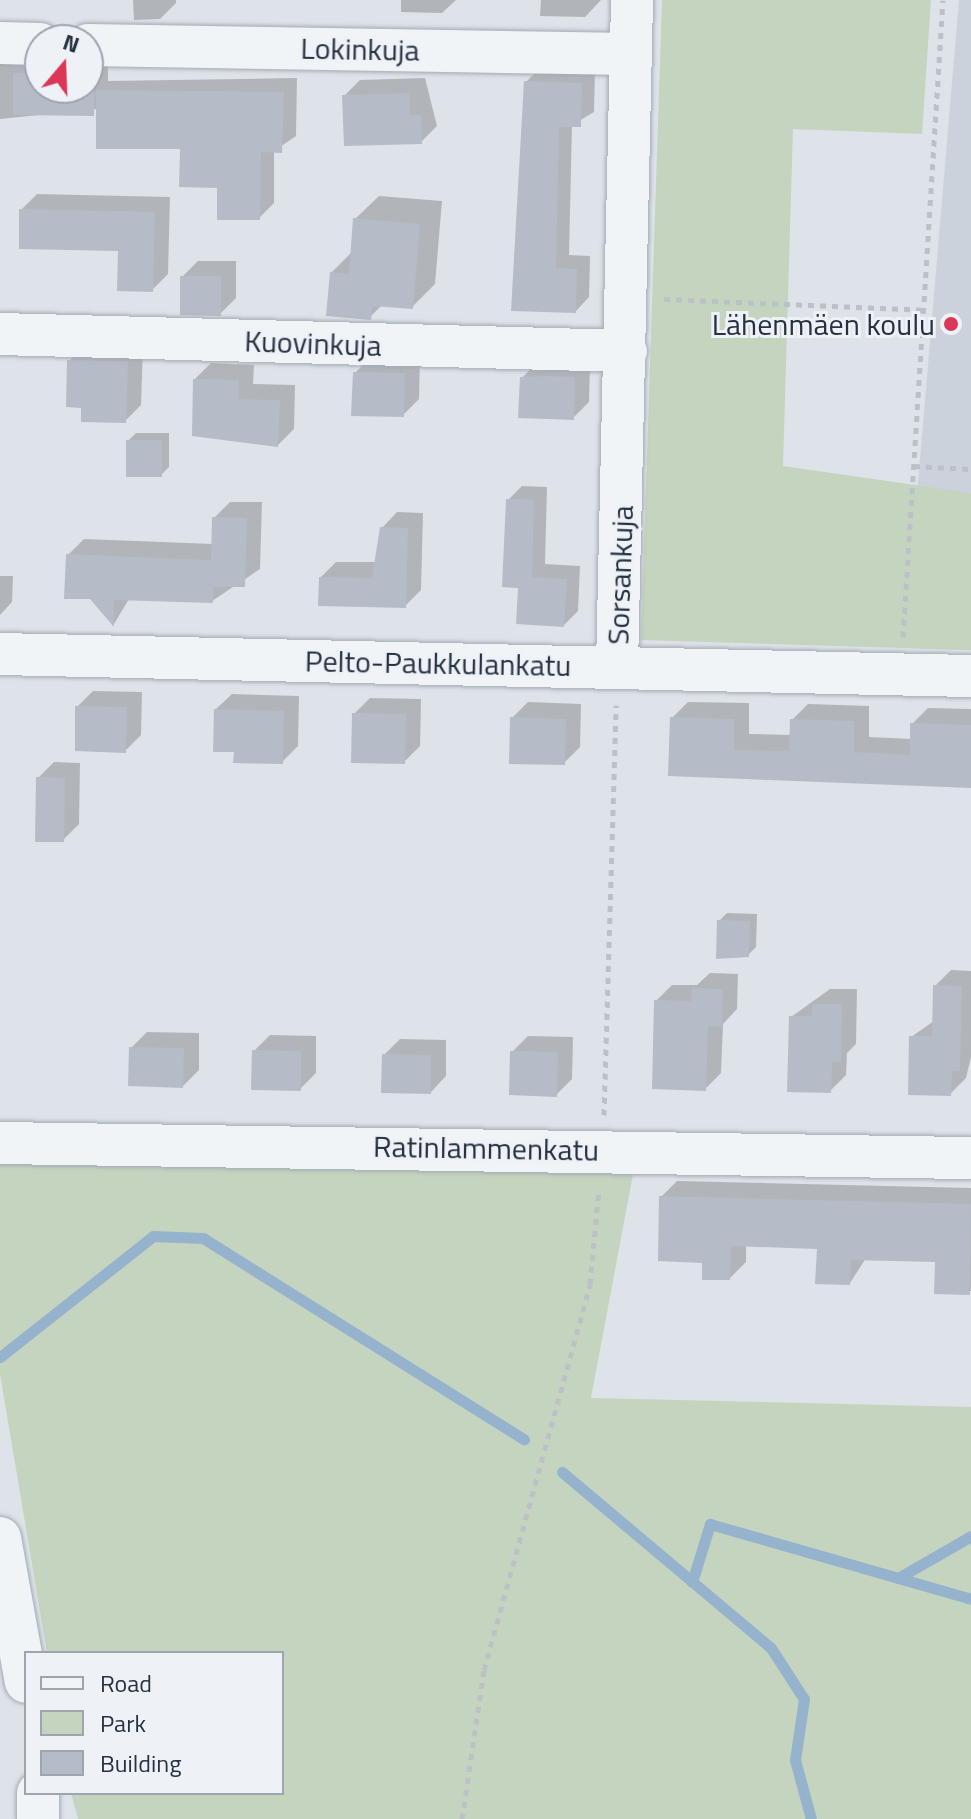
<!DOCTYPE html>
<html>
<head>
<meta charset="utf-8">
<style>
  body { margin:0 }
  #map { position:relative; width:971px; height:1819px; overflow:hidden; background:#dee3e9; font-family:"Titillium Web",sans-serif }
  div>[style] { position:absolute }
  .built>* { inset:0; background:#ccd2dc }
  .green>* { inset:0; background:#c5d4bf }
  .shadow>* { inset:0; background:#0003 }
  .stream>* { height:11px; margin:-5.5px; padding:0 5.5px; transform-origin:5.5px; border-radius:5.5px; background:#96b3cd }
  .building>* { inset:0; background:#b5bcc7 }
  .path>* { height:5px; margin-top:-2.5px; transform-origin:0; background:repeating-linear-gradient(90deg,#bcc1c8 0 6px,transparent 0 12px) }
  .roads { filter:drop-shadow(0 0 2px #a3aab4) drop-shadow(0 0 2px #a3aab4) }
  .minor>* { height:42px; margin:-21px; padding:0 21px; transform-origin:21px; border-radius:21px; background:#f1f4f7 }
  .dots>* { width:22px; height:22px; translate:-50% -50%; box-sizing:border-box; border:4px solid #eef2f7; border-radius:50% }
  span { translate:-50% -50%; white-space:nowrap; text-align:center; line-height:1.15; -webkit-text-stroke:6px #eef2f7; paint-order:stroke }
  .street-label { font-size:30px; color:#263142 }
  .poi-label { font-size:30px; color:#263142 }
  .right { translate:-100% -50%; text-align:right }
  .legend { position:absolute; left:24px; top:1651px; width:260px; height:144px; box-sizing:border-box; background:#eef2f7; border:2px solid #9ea5af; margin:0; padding:10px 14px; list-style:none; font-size:24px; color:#263142 }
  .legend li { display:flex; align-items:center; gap:16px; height:40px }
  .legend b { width:40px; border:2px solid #9ea5af }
  .north { position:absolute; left:24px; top:24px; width:80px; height:80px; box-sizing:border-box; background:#eef2f7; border:2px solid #9ea5af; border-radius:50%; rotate:19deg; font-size:22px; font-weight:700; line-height:32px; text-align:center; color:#263142 }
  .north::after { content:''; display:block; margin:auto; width:28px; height:36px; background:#db3757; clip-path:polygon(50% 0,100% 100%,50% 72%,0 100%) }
</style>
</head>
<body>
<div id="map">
  <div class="built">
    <div style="clip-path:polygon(959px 0,971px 0,971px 650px,904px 648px)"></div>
  </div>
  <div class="green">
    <div style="clip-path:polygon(662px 0,931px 0,922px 134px,793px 129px,783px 466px,971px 493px,971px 650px,641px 640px)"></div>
    <div style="clip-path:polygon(0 1154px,634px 1169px,591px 1398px,971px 1407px,971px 1819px,78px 1819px,71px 1793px,282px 1793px,282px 1653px,47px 1653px,0 1374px)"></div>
  </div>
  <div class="shadow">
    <div style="clip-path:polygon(133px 0,176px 0,176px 3px,160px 19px,134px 20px)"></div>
    <div style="clip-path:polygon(401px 0,456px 0,442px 13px,401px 12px)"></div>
    <div style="clip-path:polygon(541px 0,601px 0,585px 17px,540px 16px)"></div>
    <div style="clip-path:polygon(0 55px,40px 56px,40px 88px,88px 88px,88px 58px,108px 59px,108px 81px,297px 78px,296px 136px,274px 151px,274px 203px,259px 218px,182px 147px,98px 109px,0 119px)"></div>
    <div style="clip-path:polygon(540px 68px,595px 70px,594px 112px,572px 125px,569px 255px,590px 256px,589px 297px,576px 311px,514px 309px,526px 82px)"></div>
    <div style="clip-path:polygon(425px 78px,437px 126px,421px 142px,344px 96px,360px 80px)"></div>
    <div style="clip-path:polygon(37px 194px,170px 197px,168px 274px,152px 290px,120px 249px,21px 210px)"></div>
    <div style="clip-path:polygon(379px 196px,442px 201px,435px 284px,412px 307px,382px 305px,370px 317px,332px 272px,352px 252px,355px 219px)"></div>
    <div style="clip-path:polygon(198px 261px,236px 261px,236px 298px,220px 314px,182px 277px)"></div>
    <div style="clip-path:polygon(85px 345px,143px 346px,141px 405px,125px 421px,83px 406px,69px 361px)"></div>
    <div style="clip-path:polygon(371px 357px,420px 358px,419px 399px,403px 415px,355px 373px)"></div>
    <div style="clip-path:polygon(537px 362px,590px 362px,589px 402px,573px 418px,522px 378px)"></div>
    <div style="clip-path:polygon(211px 363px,254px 365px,253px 384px,295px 385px,294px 429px,278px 445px,195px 379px)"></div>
    <div style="clip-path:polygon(136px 433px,169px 433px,169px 467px,161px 475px,128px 441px)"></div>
    <div style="clip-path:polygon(522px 486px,547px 487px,545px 564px,580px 566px,578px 611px,564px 625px,520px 586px,508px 500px)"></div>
    <div style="clip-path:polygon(230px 502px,262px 502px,260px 569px,212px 601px,129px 599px,114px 624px,68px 555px,84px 539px,213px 544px,214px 518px)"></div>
    <div style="clip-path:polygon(397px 512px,423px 513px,421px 590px,405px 606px,320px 578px,336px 562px,380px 562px,382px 528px)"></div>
    <div style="clip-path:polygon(0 576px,13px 576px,12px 602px,0 615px)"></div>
    <div style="clip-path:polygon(93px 691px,142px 692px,141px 735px,125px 751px,77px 707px)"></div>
    <div style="clip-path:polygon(232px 694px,299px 696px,298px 746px,282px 762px,236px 750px,216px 709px)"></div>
    <div style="clip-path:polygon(370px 698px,421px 699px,420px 746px,404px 762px,354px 714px)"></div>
    <div style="clip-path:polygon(528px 702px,581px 704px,580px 747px,564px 763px,512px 718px)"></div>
    <div style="clip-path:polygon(688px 702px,749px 703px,749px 734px,792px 735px,792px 720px,808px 704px,869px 706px,869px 737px,912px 739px,912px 724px,928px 708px,971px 709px,971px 781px,671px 774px,672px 718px)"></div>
    <div style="clip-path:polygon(54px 762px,80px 763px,79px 824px,63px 840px,38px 778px)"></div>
    <div style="clip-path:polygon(727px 913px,757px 914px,756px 947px,748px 955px,719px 921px)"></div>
    <div style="clip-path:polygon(951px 970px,971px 971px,971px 1057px,966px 1078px,950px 1094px,911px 1037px,934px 1021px,935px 986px)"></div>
    <div style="clip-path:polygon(710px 973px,738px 974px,737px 1009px,723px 1024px,721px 1073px,705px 1089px,656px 1001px,672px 985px,697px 985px)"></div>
    <div style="clip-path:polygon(830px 989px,857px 989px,856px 1044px,847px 1053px,846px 1075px,830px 1091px,791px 1017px)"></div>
    <div style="clip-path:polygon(147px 1032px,199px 1033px,199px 1070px,183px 1086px,131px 1048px)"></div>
    <div style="clip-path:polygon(270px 1035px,316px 1036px,316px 1073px,300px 1089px,254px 1051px)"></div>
    <div style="clip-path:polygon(528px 1036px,573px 1037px,572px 1079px,556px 1095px,512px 1052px)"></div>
    <div style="clip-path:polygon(400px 1039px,446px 1040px,446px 1076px,431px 1092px,384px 1055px)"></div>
    <div style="clip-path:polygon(677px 1181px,971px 1188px,971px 1291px,936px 1292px,937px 1260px,866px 1258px,850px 1283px,819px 1247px,746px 1245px,746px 1262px,730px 1278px,704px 1261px,661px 1197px)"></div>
  </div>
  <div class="stream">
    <div style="left:0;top:1357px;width:195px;rotate:-38.3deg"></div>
    <div style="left:153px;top:1236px;width:50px;rotate:2.3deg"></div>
    <div style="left:203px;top:1238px;width:379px;rotate:32.1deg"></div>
    <div style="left:562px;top:1472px;width:273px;rotate:40.1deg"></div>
    <div style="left:771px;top:1648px;width:61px;rotate:57.1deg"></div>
    <div style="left:804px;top:1699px;width:62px;rotate:98.4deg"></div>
    <div style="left:795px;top:1760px;width:61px;rotate:74.8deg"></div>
    <div style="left:898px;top:1578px;width:84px;rotate:-29.9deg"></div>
    <div style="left:692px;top:1582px;width:61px;rotate:-72.8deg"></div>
    <div style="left:710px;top:1524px;width:272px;rotate:16deg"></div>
  </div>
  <div class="building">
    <div style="clip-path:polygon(13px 73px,40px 73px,40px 88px,88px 88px,88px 73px,94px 73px,94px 116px,13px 115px)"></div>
    <div style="clip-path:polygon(524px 81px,582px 83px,581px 127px,559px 127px,556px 268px,577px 269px,576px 313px,511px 311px)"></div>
    <div style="clip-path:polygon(96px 90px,284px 92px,282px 153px,261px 152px,260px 220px,217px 220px,217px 188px,179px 187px,180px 149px,96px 149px)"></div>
    <div style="clip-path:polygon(410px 93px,410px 115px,421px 115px,422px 144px,344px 146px,342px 95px)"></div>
    <div style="clip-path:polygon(19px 209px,155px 212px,153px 292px,117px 291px,118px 251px,19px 249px)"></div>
    <div style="clip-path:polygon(353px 218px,420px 224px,413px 309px,372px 306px,371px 320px,326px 316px,330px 272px,349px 274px)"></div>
    <div style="clip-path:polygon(180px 276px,221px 276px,221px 316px,180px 315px)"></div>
    <div style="clip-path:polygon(67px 360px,128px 361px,126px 423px,81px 422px,81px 408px,66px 407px)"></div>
    <div style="clip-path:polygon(353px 372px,405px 373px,404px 417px,351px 416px)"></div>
    <div style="clip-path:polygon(545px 376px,575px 377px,574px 420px,518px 418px,520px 377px)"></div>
    <div style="clip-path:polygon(193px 379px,239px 380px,238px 399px,280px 400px,278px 447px,192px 436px)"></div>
    <div style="clip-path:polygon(126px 440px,162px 440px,162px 477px,126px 477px)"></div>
    <div style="clip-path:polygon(506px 499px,534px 500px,532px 577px,567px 579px,564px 627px,516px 624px,518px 588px,502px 587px)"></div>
    <div style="clip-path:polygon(212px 517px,247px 518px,245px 587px,213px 587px,213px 603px,114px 600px,114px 627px,90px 599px,64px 599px,66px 554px,211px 560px)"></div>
    <div style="clip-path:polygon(380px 527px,408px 528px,406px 608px,318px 606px,319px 577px,372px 578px)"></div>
    <div style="clip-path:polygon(75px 706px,127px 707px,126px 753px,75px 751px)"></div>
    <div style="clip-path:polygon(214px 709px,284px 711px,283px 764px,233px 763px,234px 752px,213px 752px)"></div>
    <div style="clip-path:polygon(352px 713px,406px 714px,405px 764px,351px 763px)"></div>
    <div style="clip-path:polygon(510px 717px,566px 719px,565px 765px,509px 764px)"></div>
    <div style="clip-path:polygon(670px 717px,734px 719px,734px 750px,789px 751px,790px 719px,854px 721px,854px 752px,910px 755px,910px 723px,971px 725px,971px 788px,668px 776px)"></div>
    <div style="clip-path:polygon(36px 777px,65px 778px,64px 842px,35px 842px)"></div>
    <div style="clip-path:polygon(717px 920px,750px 921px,749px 957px,716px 959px)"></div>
    <div style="clip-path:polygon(933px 985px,962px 986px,960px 1071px,952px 1071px,951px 1096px,908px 1095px,909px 1036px,932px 1036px)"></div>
    <div style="clip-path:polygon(692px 988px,723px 989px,722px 1027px,708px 1026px,706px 1091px,652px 1089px,654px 1000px,691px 1001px)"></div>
    <div style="clip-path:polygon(812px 1004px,842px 1004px,841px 1062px,832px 1062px,831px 1093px,787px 1092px,789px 1016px,812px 1016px)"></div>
    <div style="clip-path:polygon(129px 1047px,184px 1048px,183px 1088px,128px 1086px)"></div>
    <div style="clip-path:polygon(252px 1050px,301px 1051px,301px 1091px,251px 1090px)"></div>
    <div style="clip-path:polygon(510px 1051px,558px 1052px,557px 1097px,509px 1095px)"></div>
    <div style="clip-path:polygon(382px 1054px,431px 1055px,431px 1094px,381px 1093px)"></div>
    <div style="clip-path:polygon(659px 1196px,971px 1204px,970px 1295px,934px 1294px,935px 1262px,851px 1260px,850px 1285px,815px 1284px,817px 1249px,731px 1246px,730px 1280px,702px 1280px,702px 1263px,658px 1261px)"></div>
  </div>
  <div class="path">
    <div style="left:664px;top:299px;width:259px;rotate:2.4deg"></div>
    <div style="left:914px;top:466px;width:57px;rotate:3deg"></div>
    <div style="left:903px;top:637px;width:638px;rotate:-86.41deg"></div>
    <div style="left:604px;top:1115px;width:410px;rotate:-88.3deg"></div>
    <div style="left:462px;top:1819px;width:151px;rotate:-81.6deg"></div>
    <div style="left:484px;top:1670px;width:400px;rotate:-74.6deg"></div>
    <div style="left:590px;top:1284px;width:96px;rotate:-84.6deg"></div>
  </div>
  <div class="roads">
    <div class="minor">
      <div style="left:0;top:43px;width:40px;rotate:1.4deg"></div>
      <div style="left:88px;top:45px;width:543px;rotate:0.95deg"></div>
      <div style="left:0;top:334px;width:626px;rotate:1.56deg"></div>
      <div style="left:0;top:654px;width:971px;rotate:1.3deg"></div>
      <div style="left:617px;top:667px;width:667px;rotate:-88.71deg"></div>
      <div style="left:0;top:1143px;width:971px;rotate:0.89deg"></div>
      <div style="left:0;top:1538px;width:146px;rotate:79.8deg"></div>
      <div style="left:38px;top:1819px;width:26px;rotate:-90deg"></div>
    </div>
  </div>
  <div class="dots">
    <div style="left:951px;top:324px;background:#db3757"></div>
  </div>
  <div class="street-label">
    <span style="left:360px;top:49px;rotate:1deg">Lokinkuja</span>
    <span style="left:313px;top:343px;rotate:2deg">Kuovinkuja</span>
    <span style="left:620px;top:575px;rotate:-88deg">Sorsankuja</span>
    <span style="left:438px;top:663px;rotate:1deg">Pelto-Paukkulankatu</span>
    <span style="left:486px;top:1148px;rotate:1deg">Ratinlammenkatu</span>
  </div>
  <div class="poi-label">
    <span class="right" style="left:935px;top:324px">Lähenmäen koulu</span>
  </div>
  <ul class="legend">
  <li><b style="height:10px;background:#f1f4f7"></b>Road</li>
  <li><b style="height:22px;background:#c5d4bf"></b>Park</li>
  <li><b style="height:22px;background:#b5bcc7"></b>Building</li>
  </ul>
  <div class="north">N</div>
</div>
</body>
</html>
